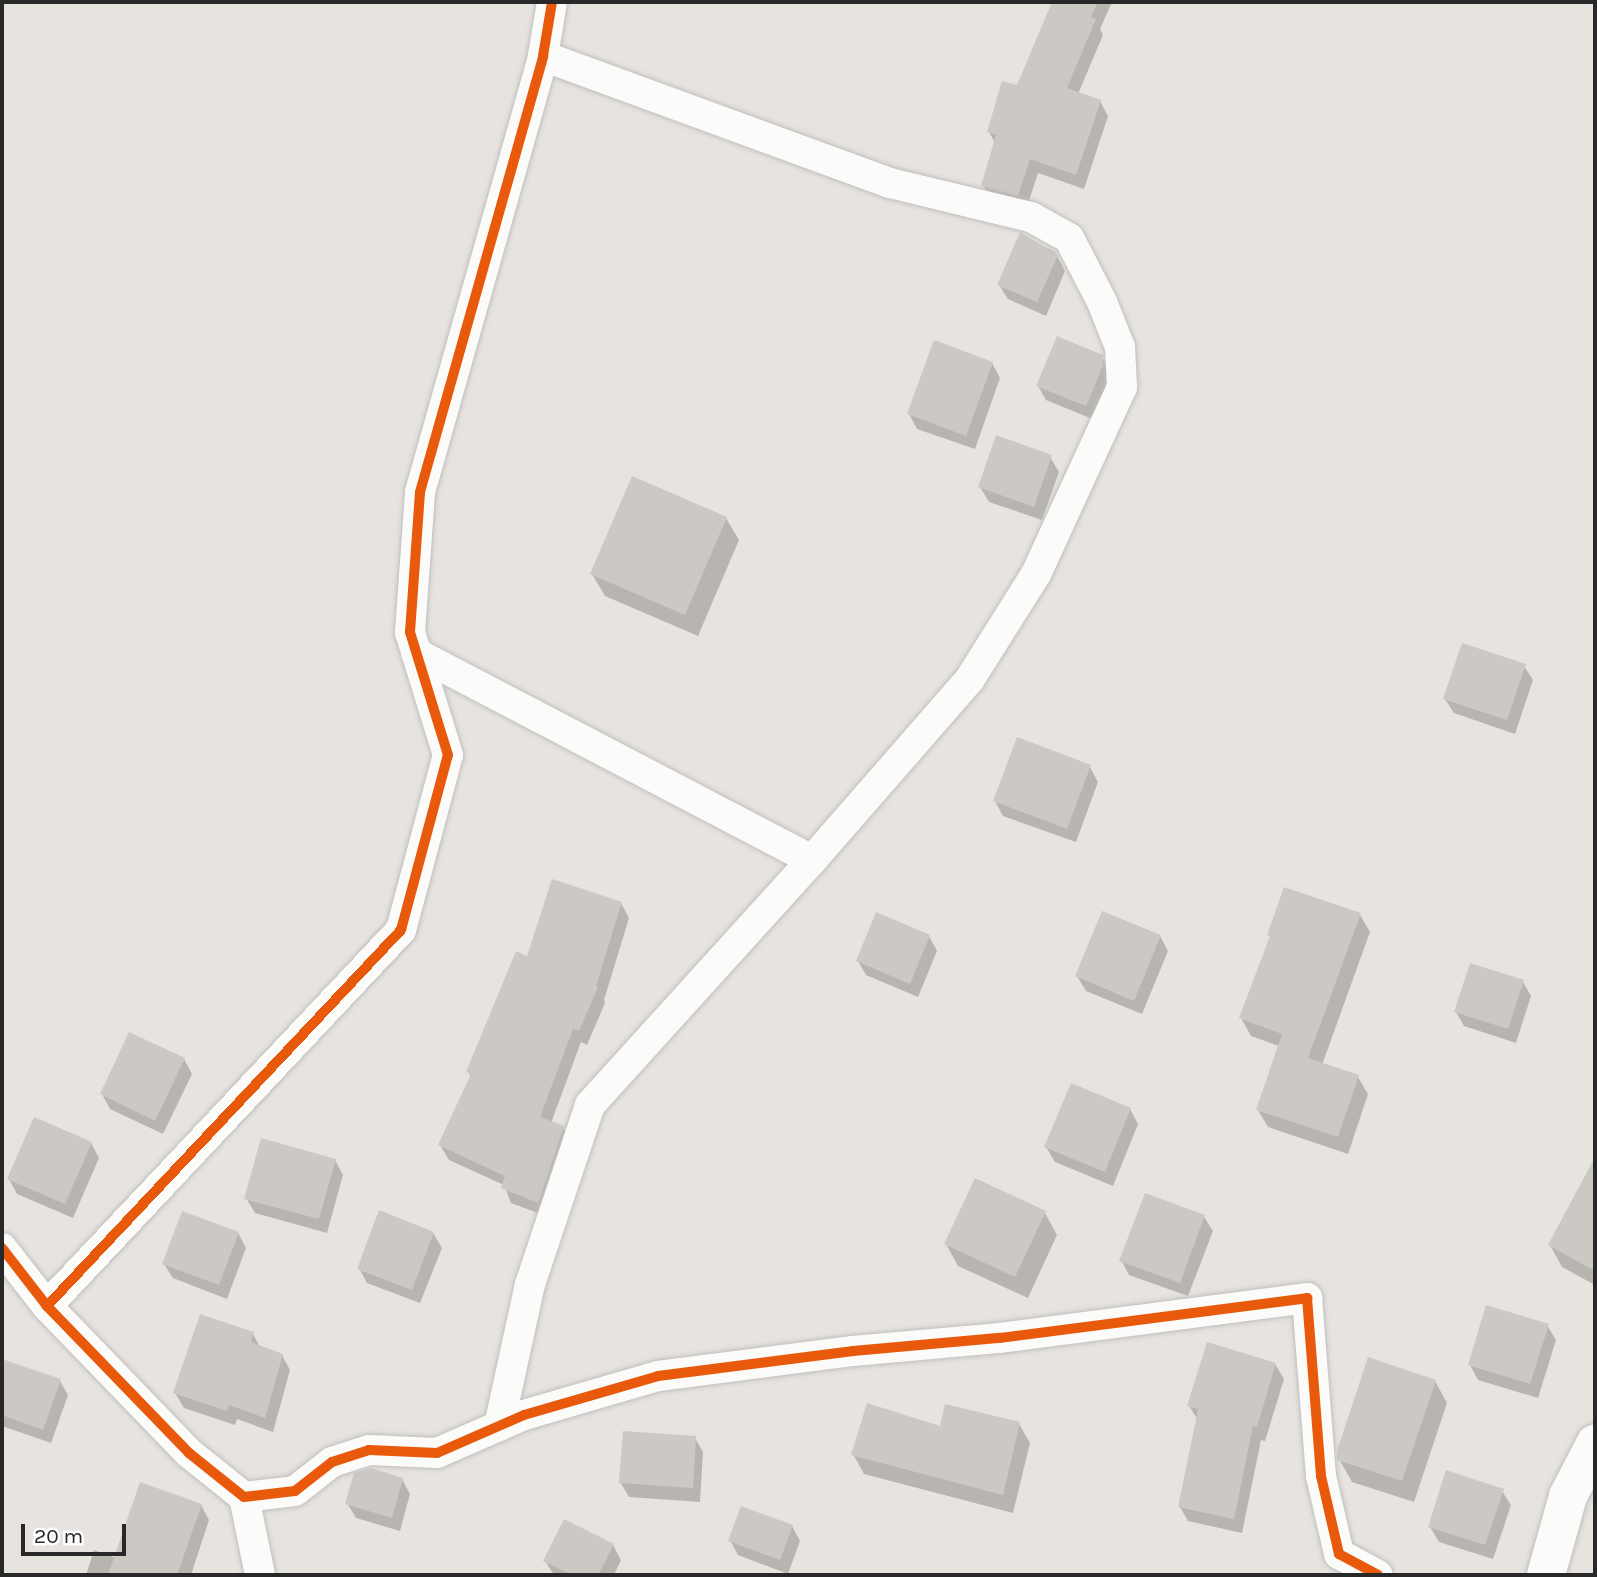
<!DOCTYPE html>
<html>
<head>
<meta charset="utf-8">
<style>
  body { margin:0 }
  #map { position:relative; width:1597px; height:1577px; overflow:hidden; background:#e7e3de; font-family:Karla,sans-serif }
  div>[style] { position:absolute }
  .shadow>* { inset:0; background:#0003 }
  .building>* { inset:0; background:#ccc9c5 }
  .roads { filter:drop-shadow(0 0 2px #c0bfc0) drop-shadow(0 0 2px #c0bfc0) }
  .street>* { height:30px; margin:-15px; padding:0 15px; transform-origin:15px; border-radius:15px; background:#fbfbfa }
  .secondary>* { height:38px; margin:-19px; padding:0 19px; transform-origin:19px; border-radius:19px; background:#fbfbfa }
  .cycleway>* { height:10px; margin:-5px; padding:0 5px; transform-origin:5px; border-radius:5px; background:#e8590c }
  span { translate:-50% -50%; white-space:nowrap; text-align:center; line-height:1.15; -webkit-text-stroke:5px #fff; paint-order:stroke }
  .frame { position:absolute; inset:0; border:4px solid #282828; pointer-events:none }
  .scale { position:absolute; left:21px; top:1524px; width:105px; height:32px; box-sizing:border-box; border:4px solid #282828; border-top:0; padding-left:9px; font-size:21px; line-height:24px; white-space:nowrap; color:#282828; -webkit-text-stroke:5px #fff; paint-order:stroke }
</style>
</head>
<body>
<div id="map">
  <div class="shadow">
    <div style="clip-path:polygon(1054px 2px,1112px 2px,1100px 29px,1103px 35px,1078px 94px,1100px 101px,1108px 116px,1084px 189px,1038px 173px,1026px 210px,991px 200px,983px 185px,995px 143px,989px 132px,1018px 88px)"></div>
    <div style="clip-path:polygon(1021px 235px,1055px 252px,1065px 271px,1046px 316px,1008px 299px,999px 285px)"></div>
    <div style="clip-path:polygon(1102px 357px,1110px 372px,1111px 382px,1095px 420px,1046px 400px,1038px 386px)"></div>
    <div style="clip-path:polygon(992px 363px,1000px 378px,975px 449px,917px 429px,909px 414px)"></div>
    <div style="clip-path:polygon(1050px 457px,1059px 472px,1042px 520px,989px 502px,980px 487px)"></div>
    <div style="clip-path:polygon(726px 518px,739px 540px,698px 636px,605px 596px,592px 574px)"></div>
    <div style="clip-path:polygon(1524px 666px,1533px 680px,1515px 734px,1454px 713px,1445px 699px)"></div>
    <div style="clip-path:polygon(1090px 767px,1098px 782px,1076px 842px,1003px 816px,995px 801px)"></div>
    <div style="clip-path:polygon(621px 903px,629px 918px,604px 1000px,605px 1003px,587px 1045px,581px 1042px,551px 1123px,563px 1128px,572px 1142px,546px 1216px,511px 1203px,504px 1185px,449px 1160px,440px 1145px,471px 1078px,468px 1071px,529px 958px)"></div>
    <div style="clip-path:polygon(1360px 915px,1370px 932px,1322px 1065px,1358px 1077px,1368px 1094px,1348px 1154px,1268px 1127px,1258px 1110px,1279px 1046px,1251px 1036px,1241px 1018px,1271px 938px,1269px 935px)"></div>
    <div style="clip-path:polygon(929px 936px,937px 951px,918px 997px,866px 975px,858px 961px)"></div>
    <div style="clip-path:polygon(1160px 936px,1168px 951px,1142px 1014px,1086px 991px,1077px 976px)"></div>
    <div style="clip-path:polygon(1523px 982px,1531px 996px,1516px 1043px,1464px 1026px,1456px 1012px)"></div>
    <div style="clip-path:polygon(184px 1059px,192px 1074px,163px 1134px,110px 1109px,102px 1094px)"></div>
    <div style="clip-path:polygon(1130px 1109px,1138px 1124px,1113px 1186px,1055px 1162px,1046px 1147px)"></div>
    <div style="clip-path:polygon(91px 1143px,99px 1158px,73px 1218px,17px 1194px,9px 1179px)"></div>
    <div style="clip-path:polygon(335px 1160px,343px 1175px,327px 1233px,255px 1213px,246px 1198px)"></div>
    <div style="clip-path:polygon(1587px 1176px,1595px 1181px,1595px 1285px,1562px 1267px,1550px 1245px)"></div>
    <div style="clip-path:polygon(1045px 1213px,1057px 1235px,1028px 1298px,958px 1266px,946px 1244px)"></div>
    <div style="clip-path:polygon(1204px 1217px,1213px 1231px,1188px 1296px,1129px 1275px,1121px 1260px)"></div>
    <div style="clip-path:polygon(238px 1233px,246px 1248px,227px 1299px,173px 1278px,164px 1264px)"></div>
    <div style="clip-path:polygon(433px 1233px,442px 1248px,420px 1303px,367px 1283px,359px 1268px)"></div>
    <div style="clip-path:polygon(1547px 1325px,1556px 1340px,1538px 1398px,1478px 1380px,1470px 1365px)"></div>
    <div style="clip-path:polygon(253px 1334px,260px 1347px,282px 1355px,290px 1370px,273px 1432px,237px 1419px,235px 1425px,184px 1408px,175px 1393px)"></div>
    <div style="clip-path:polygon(2px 1360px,60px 1381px,68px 1395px,51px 1443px,2px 1426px)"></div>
    <div style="clip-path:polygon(1275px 1364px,1284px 1379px,1265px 1441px,1261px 1440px,1242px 1533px,1188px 1521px,1180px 1507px,1198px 1420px,1189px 1406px)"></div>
    <div style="clip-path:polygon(1435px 1381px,1447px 1403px,1414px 1502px,1352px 1482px,1339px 1459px)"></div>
    <div style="clip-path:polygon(1019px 1424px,1030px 1443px,1013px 1513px,864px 1474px,853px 1454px,942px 1428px)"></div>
    <div style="clip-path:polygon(695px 1438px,703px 1452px,700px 1502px,629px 1497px,620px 1482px)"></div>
    <div style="clip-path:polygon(402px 1479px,410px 1494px,400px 1531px,356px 1518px,347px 1503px)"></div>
    <div style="clip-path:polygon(1502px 1491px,1511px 1505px,1493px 1559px,1439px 1542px,1430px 1527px)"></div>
    <div style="clip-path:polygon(201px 1505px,209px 1520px,191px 1575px,86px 1575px,94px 1550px,116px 1558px)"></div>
    <div style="clip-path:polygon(792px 1526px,800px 1541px,788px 1574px,738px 1555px,730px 1540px)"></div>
    <div style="clip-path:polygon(613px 1545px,621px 1560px,614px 1575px,554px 1575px,545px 1561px)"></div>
  </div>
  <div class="building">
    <div style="clip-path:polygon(1052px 2px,1098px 2px,1091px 17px,1096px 19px,1067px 88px,1101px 100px,1076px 175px,1030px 159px,1018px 196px,981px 186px,996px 135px,987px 132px,1002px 81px,1017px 85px)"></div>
    <div style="clip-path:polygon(1020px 232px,1058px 255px,1037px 302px,997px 285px)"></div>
    <div style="clip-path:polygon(1057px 336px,1103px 355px,1103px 366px,1086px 406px,1036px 386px)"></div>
    <div style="clip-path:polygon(934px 340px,993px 362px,966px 436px,907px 414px)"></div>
    <div style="clip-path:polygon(996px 435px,1052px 455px,1034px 507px,978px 487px)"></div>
    <div style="clip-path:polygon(632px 476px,727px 517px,685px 615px,590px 574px)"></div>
    <div style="clip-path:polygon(1462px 643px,1526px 664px,1507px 720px,1443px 699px)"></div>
    <div style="clip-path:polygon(1017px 737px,1091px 765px,1067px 829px,993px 801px)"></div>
    <div style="clip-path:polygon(552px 879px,622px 902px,596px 986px,598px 987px,579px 1031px,573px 1029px,540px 1117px,564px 1126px,538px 1203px,501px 1188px,505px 1176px,438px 1145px,471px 1074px,466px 1072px,516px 951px,527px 956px)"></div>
    <div style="clip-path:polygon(1284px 887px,1361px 913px,1308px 1058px,1359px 1075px,1338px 1137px,1256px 1110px,1282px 1034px,1239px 1018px,1270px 936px,1267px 935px)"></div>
    <div style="clip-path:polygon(1102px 911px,1161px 935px,1134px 1001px,1075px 976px)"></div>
    <div style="clip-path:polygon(876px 912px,930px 935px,910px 984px,856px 961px)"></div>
    <div style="clip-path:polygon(1470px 963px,1524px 980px,1508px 1029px,1454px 1012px)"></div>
    <div style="clip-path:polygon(129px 1032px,185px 1058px,155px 1121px,100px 1094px)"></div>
    <div style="clip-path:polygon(1071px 1083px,1131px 1108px,1105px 1172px,1044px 1147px)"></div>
    <div style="clip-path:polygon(34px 1117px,92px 1142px,65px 1204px,7px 1179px)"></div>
    <div style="clip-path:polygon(261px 1138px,336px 1159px,319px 1219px,244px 1199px)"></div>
    <div style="clip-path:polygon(1595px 1157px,1595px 1271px,1548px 1245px)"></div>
    <div style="clip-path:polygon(975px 1178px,1046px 1211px,1015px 1277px,944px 1244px)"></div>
    <div style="clip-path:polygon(1145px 1193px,1205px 1215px,1180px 1283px,1119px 1261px)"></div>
    <div style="clip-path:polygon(379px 1210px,434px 1232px,412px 1290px,357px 1269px)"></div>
    <div style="clip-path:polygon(182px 1211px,239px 1232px,219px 1285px,162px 1264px)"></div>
    <div style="clip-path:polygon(1486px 1305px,1549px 1324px,1530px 1384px,1468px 1365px)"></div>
    <div style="clip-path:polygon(200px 1314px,254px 1332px,251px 1342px,283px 1354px,265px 1418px,229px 1405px,227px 1411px,173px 1393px)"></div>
    <div style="clip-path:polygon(1207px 1342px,1276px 1363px,1257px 1427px,1253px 1426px,1234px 1519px,1178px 1507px,1198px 1409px,1187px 1406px)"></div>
    <div style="clip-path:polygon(1368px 1357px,1436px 1380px,1402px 1481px,1337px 1460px,1337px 1451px)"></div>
    <div style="clip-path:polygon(2px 1359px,61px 1379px,43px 1430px,2px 1415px)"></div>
    <div style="clip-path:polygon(867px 1403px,940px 1426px,945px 1404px,1020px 1422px,1003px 1495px,851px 1455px)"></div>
    <div style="clip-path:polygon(623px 1431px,696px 1436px,693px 1488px,619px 1483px)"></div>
    <div style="clip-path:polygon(371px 1468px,403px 1478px,392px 1518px,345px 1504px,354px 1473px)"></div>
    <div style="clip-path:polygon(1446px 1470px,1504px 1489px,1485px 1545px,1428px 1527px)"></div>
    <div style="clip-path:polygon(140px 1482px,202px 1504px,177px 1575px,108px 1575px)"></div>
    <div style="clip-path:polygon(741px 1506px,793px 1525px,780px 1560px,728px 1541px)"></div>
    <div style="clip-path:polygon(564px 1519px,614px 1544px,598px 1575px,572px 1575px,543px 1561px)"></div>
  </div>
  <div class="roads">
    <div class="street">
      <div style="left:543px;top:56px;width:370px;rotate:20.1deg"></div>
      <div style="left:890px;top:183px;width:145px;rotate:13.6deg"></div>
      <div style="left:1031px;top:217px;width:43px;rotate:28.9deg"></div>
      <div style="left:1069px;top:238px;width:72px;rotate:62.7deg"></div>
      <div style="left:1102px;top:302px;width:48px;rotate:68.2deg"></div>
      <div style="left:1120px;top:347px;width:40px;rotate:87.1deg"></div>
      <div style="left:1122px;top:387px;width:206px;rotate:114.7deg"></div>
      <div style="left:1036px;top:574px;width:124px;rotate:122.2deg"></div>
      <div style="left:970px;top:679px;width:240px;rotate:131.1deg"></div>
      <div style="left:416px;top:653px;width:447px;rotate:27.6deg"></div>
      <div style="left:812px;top:860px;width:331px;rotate:132.2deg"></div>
      <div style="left:590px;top:1105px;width:189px;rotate:108.5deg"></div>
      <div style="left:530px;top:1284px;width:145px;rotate:102.3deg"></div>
      <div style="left:2px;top:1248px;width:73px;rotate:52.2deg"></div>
      <div style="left:47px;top:1306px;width:204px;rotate:46deg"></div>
      <div style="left:189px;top:1453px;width:70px;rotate:38.7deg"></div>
      <div style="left:244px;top:1497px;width:51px;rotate:-6.7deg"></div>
      <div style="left:295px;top:1491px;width:47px;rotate:-38.1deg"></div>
      <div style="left:332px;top:1462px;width:39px;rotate:-18deg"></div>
      <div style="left:369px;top:1450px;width:68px;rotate:2.5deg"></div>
      <div style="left:437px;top:1453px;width:95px;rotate:-23.6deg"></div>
      <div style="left:524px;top:1415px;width:140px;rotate:-16.2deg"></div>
      <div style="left:658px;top:1376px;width:197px;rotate:-7.3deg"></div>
      <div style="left:853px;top:1351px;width:148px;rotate:-5.1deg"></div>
      <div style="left:1000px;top:1338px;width:310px;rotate:-7.4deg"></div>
      <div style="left:1307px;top:1298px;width:179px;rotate:85.5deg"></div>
      <div style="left:1321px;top:1476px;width:80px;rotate:77deg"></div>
      <div style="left:1339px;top:1554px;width:44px;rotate:28.3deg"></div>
      <div style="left:47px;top:1306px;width:516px;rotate:-46.73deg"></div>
      <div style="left:401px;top:930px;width:181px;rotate:-75deg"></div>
      <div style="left:448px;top:755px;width:129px;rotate:-107.2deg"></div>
      <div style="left:410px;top:632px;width:140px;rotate:-85.9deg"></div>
      <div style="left:420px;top:492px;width:453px;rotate:-74.2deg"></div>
      <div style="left:543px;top:56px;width:55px;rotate:-80.5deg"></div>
      <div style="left:244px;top:1497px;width:80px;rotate:78.4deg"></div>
    </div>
    <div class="secondary">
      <div style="left:1546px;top:1575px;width:82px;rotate:-74.4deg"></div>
      <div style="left:1568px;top:1496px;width:59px;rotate:-62.6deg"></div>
    </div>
  </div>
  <div class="cycleway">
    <div style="left:2px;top:1248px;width:73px;rotate:52.2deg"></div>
    <div style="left:47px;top:1306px;width:204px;rotate:46deg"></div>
    <div style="left:189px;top:1453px;width:70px;rotate:38.7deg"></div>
    <div style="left:244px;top:1497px;width:51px;rotate:-6.7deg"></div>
    <div style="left:295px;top:1491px;width:47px;rotate:-38.1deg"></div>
    <div style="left:332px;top:1462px;width:39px;rotate:-18deg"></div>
    <div style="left:369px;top:1450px;width:68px;rotate:2.5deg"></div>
    <div style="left:437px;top:1453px;width:95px;rotate:-23.6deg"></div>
    <div style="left:524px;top:1415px;width:140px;rotate:-16.2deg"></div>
    <div style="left:658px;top:1376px;width:197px;rotate:-7.3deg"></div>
    <div style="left:853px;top:1351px;width:148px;rotate:-5.1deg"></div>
    <div style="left:1000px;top:1338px;width:310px;rotate:-7.4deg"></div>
    <div style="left:1307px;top:1298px;width:179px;rotate:85.5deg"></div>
    <div style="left:1321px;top:1476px;width:80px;rotate:77deg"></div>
    <div style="left:1339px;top:1554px;width:44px;rotate:28.3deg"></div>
    <div style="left:47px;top:1306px;width:516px;rotate:-46.73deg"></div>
    <div style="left:401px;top:930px;width:181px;rotate:-75deg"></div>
    <div style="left:448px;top:755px;width:129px;rotate:-107.2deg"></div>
    <div style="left:410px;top:632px;width:140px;rotate:-85.9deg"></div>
    <div style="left:420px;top:492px;width:453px;rotate:-74.2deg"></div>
    <div style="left:543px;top:56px;width:55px;rotate:-80.5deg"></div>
  </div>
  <div class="frame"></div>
  <div class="scale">20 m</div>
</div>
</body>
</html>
